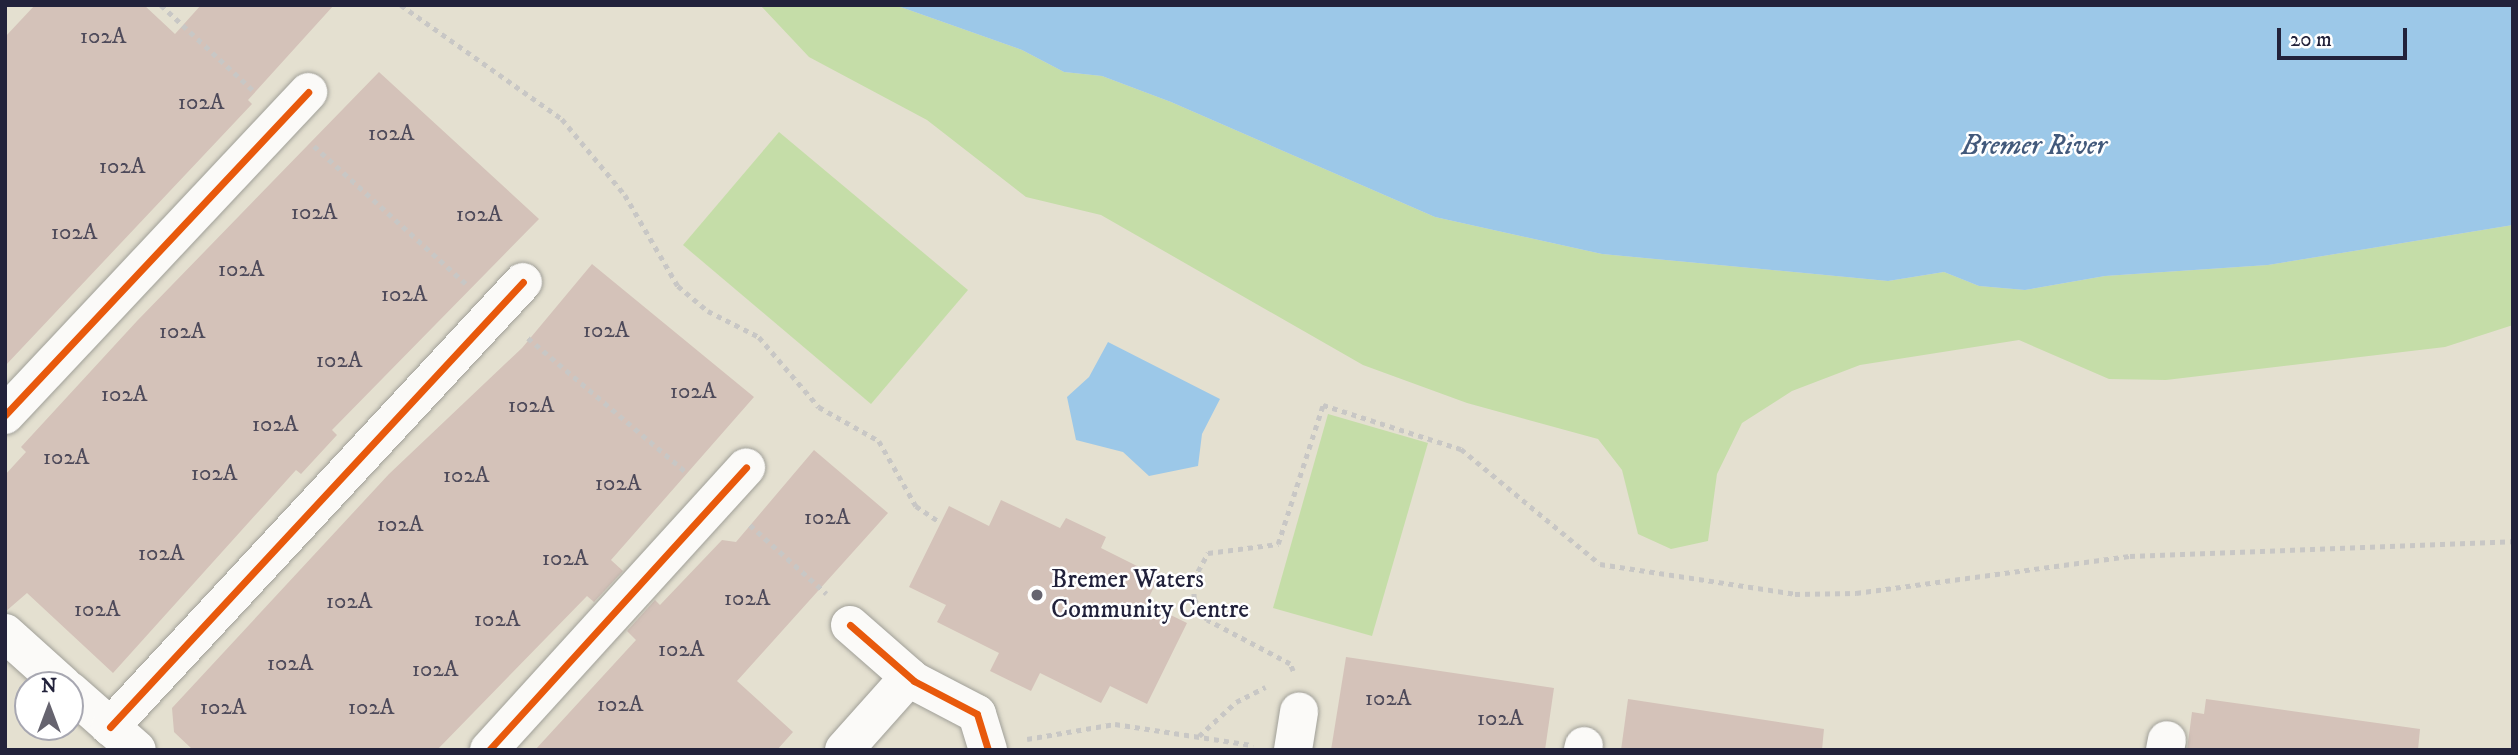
<!DOCTYPE html>
<html>
<head>
<meta charset="utf-8">
<style>
  body { margin:0 }
  #map { position:relative; width:2518px; height:755px; overflow:hidden; background:#e4e0d0; font-family:"IM FELL DW Pica",serif }
  div>[style] { position:absolute }
  .green>* { inset:0; background:#c5dda8 }
  .water>* { inset:0; background:#9cc8e8 }
  .building>* { inset:0; background:#d4c2b9 }
  .path>* { height:4.5px; margin-top:-2.25px; transform-origin:0; background:repeating-linear-gradient(90deg,#c8c7c5 0 5px,transparent 0 10px) }
  .roads { filter:drop-shadow(0 0 2px #a09f98) drop-shadow(0 0 2px #a09f98) }
  .minor>* { height:38px; margin:-19px; padding:0 19px; transform-origin:19px; border-radius:19px; background:#fbfaf8 }
  .cycleway>* { height:7px; margin:-3.5px; padding:0 3.5px; transform-origin:3.5px; border-radius:3.5px; background:#e8590c }
  .dots>* { width:19px; height:19px; translate:-50% -50%; box-sizing:border-box; border:4px solid #fff; border-radius:50% }
  span { translate:-50% -50%; white-space:nowrap; text-align:center; line-height:1.15; -webkit-text-stroke:5px #fff; paint-order:stroke }
  .number-label { font-size:23px; color:#4e4a5a }
  .number-label span { -webkit-text-stroke-width:0 }
  .poi-label { font-size:26px; color:#22223b }
  .left { translate:0 -50%; text-align:left }
  .water-label { font-size:28px; color:#42597b; font-style:italic }
  .frame { position:absolute; inset:0; border:7px solid #22223b; pointer-events:none }
  .north { position:absolute; left:14px; top:671px; width:70px; height:70px; box-sizing:border-box; background:#fff; border:2px solid #a7a7b1; border-radius:50%; rotate:0deg; font-size:19px; font-weight:700; line-height:28px; text-align:center; color:#22223b }
  .north::after { content:''; display:block; margin:auto; width:24px; height:32px; background:#66646f; clip-path:polygon(50% 0,100% 100%,50% 72%,0 100%) }
  .scale { position:absolute; left:2277px; top:28px; width:130px; height:32px; box-sizing:border-box; border:4px solid #22223b; border-top:0; padding-left:9px; font-size:21px; line-height:24px; white-space:nowrap; color:#22223b; -webkit-text-stroke:5px #fff; paint-order:stroke }
</style>
</head>
<body>
<div id="map">
  <div class="green">
    <div style="clip-path:polygon(760px 5px,895px 5px,1022px 50px,1064px 72px,1102px 76px,1171px 102px,1435px 217px,1602px 254px,1888px 281px,1944px 272px,1979px 286px,2025px 290px,2105px 276px,2268px 265px,2513px 225px,2513px 325px,2445px 347px,2166px 380px,2109px 379px,2019px 340px,1860px 365px,1792px 391px,1742px 423px,1717px 474px,1708px 541px,1671px 549px,1638px 534px,1622px 470px,1598px 439px,1467px 403px,1363px 365px,1101px 215px,1026px 197px,927px 120px,809px 57px)"></div>
    <div style="clip-path:polygon(779px 132px,968px 290px,871px 404px,683px 245px)"></div>
    <div style="clip-path:polygon(1328px 414px,1428px 443px,1372px 636px,1273px 608px)"></div>
  </div>
  <div class="water">
    <div style="clip-path:polygon(895px 5px,2513px 5px,2513px 225px,2268px 265px,2105px 276px,2025px 290px,1979px 286px,1944px 272px,1888px 281px,1602px 254px,1435px 217px,1171px 102px,1102px 76px,1064px 72px,1022px 50px)"></div>
    <div style="clip-path:polygon(1108px 342px,1220px 399px,1202px 434px,1198px 466px,1149px 476px,1123px 452px,1076px 440px,1067px 397px,1089px 377px)"></div>
  </div>
  <div class="building">
    <div style="clip-path:polygon(35px 5px,144px 5px,175px 34px,201px 5px,334px 5px,248px 100px,252px 104px,5px 366px,5px 37px)"></div>
    <div style="clip-path:polygon(379px 72px,539px 219px,332px 430px,337px 435px,301px 474px,296px 470px,113px 673px,27px 593px,5px 612px,5px 475px,26px 452px,21px 447px,137px 321px)"></div>
    <div style="clip-path:polygon(592px 264px,754px 397px,611px 560px,623px 571px,594px 602px,587px 596px,437px 750px,193px 750px,174px 732px,172px 708px,389px 474px,522px 348px)"></div>
    <div style="clip-path:polygon(814px 450px,888px 513px,737px 681px,793px 732px,777px 750px,535px 750px,636px 640px,627px 631px,655px 600px,660px 605px,722px 540px,736px 542px)"></div>
    <div style="clip-path:polygon(1001px 500px,1060px 528px,1066px 518px,1106px 537px,1101px 548px,1159px 577px,1146px 603px,1187px 623px,1147px 704px,1110px 686px,1101px 703px,1040px 673px,1031px 691px,990px 671px,999px 653px,937px 622px,946px 605px,909px 587px,949px 506px,989px 526px)"></div>
    <div style="clip-path:polygon(1346px 657px,1554px 688px,1545px 750px,1331px 750px)"></div>
    <div style="clip-path:polygon(1628px 699px,1824px 729px,1822px 750px,1621px 750px)"></div>
    <div style="clip-path:polygon(2206px 699px,2420px 729px,2418px 750px,2187px 750px,2192px 712px,2204px 714px)"></div>
  </div>
  <div class="path">
    <div style="left:161px;top:5px;width:127px;rotate:42.8deg"></div>
    <div style="left:401px;top:5px;width:197px;rotate:35.3deg"></div>
    <div style="left:562px;top:119px;width:99px;rotate:50.3deg"></div>
    <div style="left:625px;top:195px;width:105px;rotate:59.8deg"></div>
    <div style="left:678px;top:286px;width:39px;rotate:40deg"></div>
    <div style="left:708px;top:311px;width:57px;rotate:27deg"></div>
    <div style="left:759px;top:337px;width:92px;rotate:49.4deg"></div>
    <div style="left:819px;top:407px;width:69px;rotate:29.5deg"></div>
    <div style="left:879px;top:441px;width:75px;rotate:60.4deg"></div>
    <div style="left:916px;top:506px;width:30px;rotate:34deg"></div>
    <div style="left:314px;top:146px;width:205px;rotate:42.2deg"></div>
    <div style="left:528px;top:338px;width:209px;rotate:40.3deg"></div>
    <div style="left:750px;top:525px;width:103px;rotate:41.9deg"></div>
    <div style="left:1293px;top:671px;width:8px;rotate:-113deg"></div>
    <div style="left:1290px;top:664px;width:94px;rotate:-152.1deg"></div>
    <div style="left:1207px;top:620px;width:25px;rotate:-122deg"></div>
    <div style="left:1194px;top:599px;width:19px;rotate:-93deg"></div>
    <div style="left:1193px;top:580px;width:31px;rotate:-61deg"></div>
    <div style="left:1208px;top:553px;width:71px;rotate:-7.3deg"></div>
    <div style="left:1278px;top:544px;width:146px;rotate:-72.1deg"></div>
    <div style="left:1323px;top:405px;width:145px;rotate:17.7deg"></div>
    <div style="left:1461px;top:449px;width:180px;rotate:39.6deg"></div>
    <div style="left:1600px;top:564px;width:197px;rotate:8.7deg"></div>
    <div style="left:1795px;top:594px;width:61px;rotate:-0.9deg"></div>
    <div style="left:1856px;top:593px;width:276px;rotate:-7.7deg"></div>
    <div style="left:2130px;top:556px;width:383px;rotate:-2.2deg"></div>
    <div style="left:1199px;top:736px;width:50px;rotate:-42.6deg"></div>
    <div style="left:1236px;top:702px;width:33px;rotate:-27deg"></div>
    <div style="left:1027px;top:739px;width:89px;rotate:-9.7deg"></div>
    <div style="left:1115px;top:724px;width:140px;rotate:8.7deg"></div>
  </div>
  <div class="roads">
    <div class="minor">
      <div style="left:5px;top:415px;width:443px;rotate:-46.8deg"></div>
      <div style="left:850px;top:625px;width:85px;rotate:41.2deg"></div>
      <div style="left:914px;top:681px;width:71px;rotate:27.6deg"></div>
      <div style="left:977px;top:714px;width:38px;rotate:73deg"></div>
      <div style="left:5px;top:633px;width:78px;rotate:41.9deg"></div>
      <div style="left:70px;top:691px;width:89px;rotate:41.4deg"></div>
      <div style="left:110px;top:727px;width:607px;rotate:-47.14deg"></div>
      <div style="left:489px;top:750px;width:382px;rotate:-47.7deg"></div>
      <div style="left:844px;top:750px;width:98px;rotate:-48.3deg"></div>
      <div style="left:1293px;top:750px;width:39px;rotate:-81deg"></div>
      <div style="left:1583px;top:750px;width:4px;rotate:-76deg"></div>
      <div style="left:2165px;top:750px;width:10px;rotate:-79deg"></div>
    </div>
  </div>
  <div class="cycleway">
    <div style="left:5px;top:415px;width:443px;rotate:-46.8deg"></div>
    <div style="left:850px;top:625px;width:85px;rotate:41.2deg"></div>
    <div style="left:914px;top:681px;width:71px;rotate:27.6deg"></div>
    <div style="left:977px;top:714px;width:38px;rotate:73deg"></div>
    <div style="left:110px;top:727px;width:607px;rotate:-47.14deg"></div>
    <div style="left:489px;top:750px;width:382px;rotate:-47.7deg"></div>
  </div>
  <div class="dots">
    <div style="left:1037px;top:595px;background:#66646f"></div>
  </div>
  <div class="number-label">
    <span style="left:103px;top:37px">102A</span>
    <span style="left:201px;top:103px">102A</span>
    <span style="left:391px;top:134px">102A</span>
    <span style="left:122px;top:167px">102A</span>
    <span style="left:314px;top:213px">102A</span>
    <span style="left:479px;top:215px">102A</span>
    <span style="left:74px;top:233px">102A</span>
    <span style="left:241px;top:270px">102A</span>
    <span style="left:404px;top:295px">102A</span>
    <span style="left:606px;top:331px">102A</span>
    <span style="left:182px;top:332px">102A</span>
    <span style="left:339px;top:361px">102A</span>
    <span style="left:693px;top:392px">102A</span>
    <span style="left:124px;top:395px">102A</span>
    <span style="left:531px;top:406px">102A</span>
    <span style="left:275px;top:425px">102A</span>
    <span style="left:66px;top:458px">102A</span>
    <span style="left:214px;top:474px">102A</span>
    <span style="left:466px;top:476px">102A</span>
    <span style="left:618px;top:484px">102A</span>
    <span style="left:827px;top:518px">102A</span>
    <span style="left:400px;top:525px">102A</span>
    <span style="left:161px;top:554px">102A</span>
    <span style="left:565px;top:559px">102A</span>
    <span style="left:747px;top:599px">102A</span>
    <span style="left:349px;top:602px">102A</span>
    <span style="left:97px;top:610px">102A</span>
    <span style="left:497px;top:620px">102A</span>
    <span style="left:681px;top:650px">102A</span>
    <span style="left:290px;top:664px">102A</span>
    <span style="left:435px;top:670px">102A</span>
    <span style="left:1388px;top:699px">102A</span>
    <span style="left:620px;top:705px">102A</span>
    <span style="left:223px;top:708px">102A</span>
    <span style="left:371px;top:708px">102A</span>
    <span style="left:1500px;top:719px">102A</span>
  </div>
  <div class="poi-label">
    <span class="left" style="left:1051px;top:595px">Bremer Waters<br>Community Centre</span>
  </div>
  <div class="water-label">
    <span style="left:2034px;top:146px">Bremer River</span>
  </div>
  <div class="frame"></div>
  <div class="north">N</div>
  <div class="scale">20 m</div>
</div>
</body>
</html>
